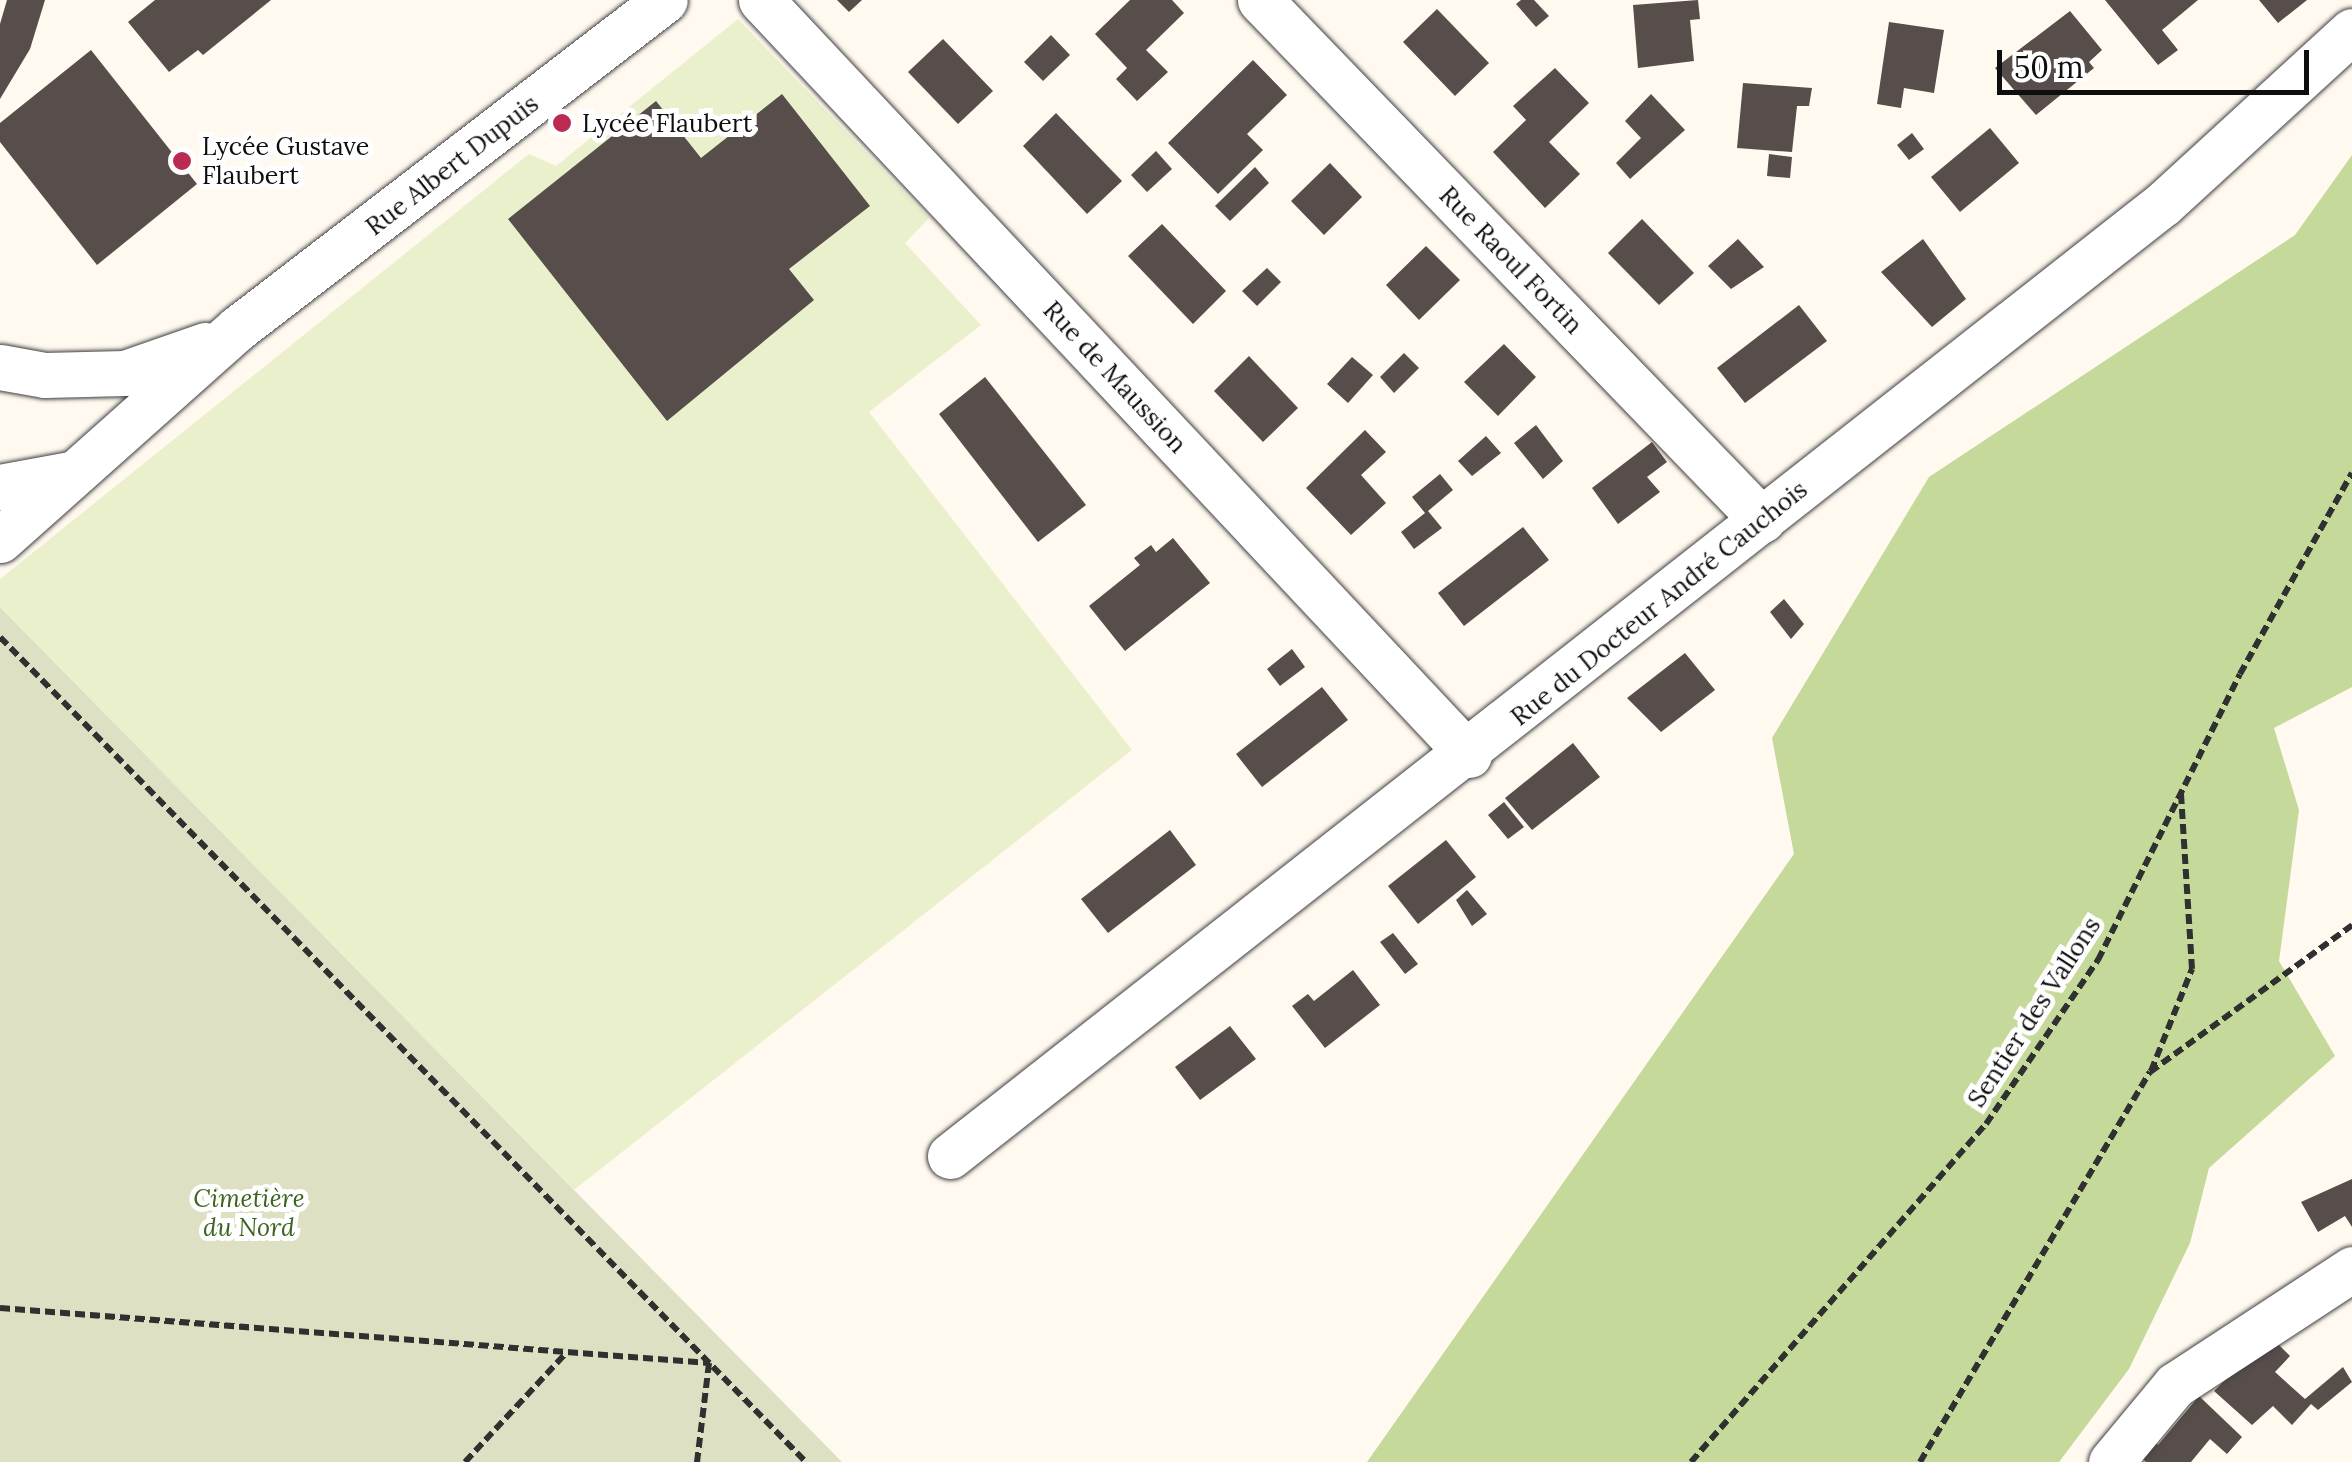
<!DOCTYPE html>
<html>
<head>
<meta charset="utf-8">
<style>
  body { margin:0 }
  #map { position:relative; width:2352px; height:1462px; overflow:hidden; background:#fff9f0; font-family:Lora,serif }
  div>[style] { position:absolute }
  .forest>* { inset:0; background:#c4d99a }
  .cemetery>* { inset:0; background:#dde0c2 }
  .pitch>* { inset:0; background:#ebf0cc }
  .building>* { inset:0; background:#574d4b }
  .path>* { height:6px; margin-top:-3px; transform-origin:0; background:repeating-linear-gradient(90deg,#303030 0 10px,transparent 0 15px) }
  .roads { filter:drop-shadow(0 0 2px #414141) drop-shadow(0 0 2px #414141) }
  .minor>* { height:45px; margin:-22.5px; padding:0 22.5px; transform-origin:22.5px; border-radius:22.5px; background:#fff }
  .dots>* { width:28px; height:28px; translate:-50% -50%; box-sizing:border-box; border:5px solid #fff; border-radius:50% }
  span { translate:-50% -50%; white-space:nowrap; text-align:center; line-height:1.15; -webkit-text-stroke:10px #fff; paint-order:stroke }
  .poi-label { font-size:25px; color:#0e0e0e }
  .left { translate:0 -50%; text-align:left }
  .street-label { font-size:25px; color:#0e0e0e }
  .park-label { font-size:25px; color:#3d6520; font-style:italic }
  .scale { position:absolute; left:1997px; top:50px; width:312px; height:45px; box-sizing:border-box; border:5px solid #0e0e0e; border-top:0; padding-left:12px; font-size:30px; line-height:35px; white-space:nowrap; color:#0e0e0e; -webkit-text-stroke:8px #fff; paint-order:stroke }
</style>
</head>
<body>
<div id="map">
  <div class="forest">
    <div style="clip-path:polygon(2352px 155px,2352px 687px,2274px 728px,2299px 810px,2279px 961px,2335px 1056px,2209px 1168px,2190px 1243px,2129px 1369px,2059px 1462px,1367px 1462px,1794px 854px,1772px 738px,1929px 477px,2295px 235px)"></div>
  </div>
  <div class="cemetery">
    <div style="clip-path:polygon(0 607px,574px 1190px,842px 1462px,0 1462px)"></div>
  </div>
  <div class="pitch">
    <div style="clip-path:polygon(738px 19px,929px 218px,905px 243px,981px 325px,869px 412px,1132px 750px,574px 1190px,0 607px,0 579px,529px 154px,556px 166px)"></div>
  </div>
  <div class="building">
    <div style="clip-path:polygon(7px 0,45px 0,30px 49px,0 99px,0 24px)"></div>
    <div style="clip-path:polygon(155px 0,271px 0,203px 55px,198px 50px,169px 72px,128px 22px)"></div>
    <div style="clip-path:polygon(837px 0,862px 0,849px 12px)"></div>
    <div style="clip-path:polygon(1130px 0,1172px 0,1184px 13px,1146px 50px,1168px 72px,1137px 101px,1116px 79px,1127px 68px,1095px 34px)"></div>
    <div style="clip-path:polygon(1521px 0,1534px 0,1549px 16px,1536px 27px,1516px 4px)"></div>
    <div style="clip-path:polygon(1698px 0,1700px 19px,1690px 20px,1694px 61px,1638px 68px,1633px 5px)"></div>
    <div style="clip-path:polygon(2105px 0,2198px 0,2162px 30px,2178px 50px,2158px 65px)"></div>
    <div style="clip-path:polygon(2259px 0,2307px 0,2278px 23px)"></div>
    <div style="clip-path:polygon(1437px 9px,1489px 63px,1455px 96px,1403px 42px)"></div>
    <div style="clip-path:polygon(2070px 11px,2102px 50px,2089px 62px,2094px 68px,2036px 115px,1995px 68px)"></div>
    <div style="clip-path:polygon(1889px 22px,1944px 30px,1934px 93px,1904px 88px,1901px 108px,1877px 104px)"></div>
    <div style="clip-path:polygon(1051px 35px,1070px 55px,1043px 81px,1024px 62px)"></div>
    <div style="clip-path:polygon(943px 39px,993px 91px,958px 124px,908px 72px)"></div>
    <div style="clip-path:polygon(91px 50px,197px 184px,97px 265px,0 142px,0 123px)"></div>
    <div style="clip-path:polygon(1253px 60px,1287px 95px,1247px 134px,1263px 150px,1218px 194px,1168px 143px)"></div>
    <div style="clip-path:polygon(1555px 68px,1589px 103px,1549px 142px,1580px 174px,1545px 208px,1493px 152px,1526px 120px,1513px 106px)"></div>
    <div style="clip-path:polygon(1743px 83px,1812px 88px,1809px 106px,1797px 106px,1792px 152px,1737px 148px)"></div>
    <div style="clip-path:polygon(782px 94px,870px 206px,789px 269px,814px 300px,667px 421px,508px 219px,656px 101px,701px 158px)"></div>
    <div style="clip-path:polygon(1651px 94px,1685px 130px,1630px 179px,1616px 163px,1641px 138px,1625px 121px)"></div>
    <div style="clip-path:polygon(1056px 113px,1122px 181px,1087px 214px,1023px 146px)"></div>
    <div style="clip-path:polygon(1990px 128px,2019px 163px,1960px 212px,1931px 177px)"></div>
    <div style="clip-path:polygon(1912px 133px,1924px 149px,1909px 160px,1897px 145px)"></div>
    <div style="clip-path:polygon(1156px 151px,1172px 169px,1147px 192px,1131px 175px)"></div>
    <div style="clip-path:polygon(1769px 154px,1792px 157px,1790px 178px,1767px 176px)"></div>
    <div style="clip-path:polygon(1330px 163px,1362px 197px,1324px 235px,1291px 201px)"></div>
    <div style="clip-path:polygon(1255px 167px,1269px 183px,1230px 221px,1215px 206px)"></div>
    <div style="clip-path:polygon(1642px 219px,1694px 273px,1659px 305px,1608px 253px)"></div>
    <div style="clip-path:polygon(1162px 224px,1226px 291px,1193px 324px,1128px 256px)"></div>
    <div style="clip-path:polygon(1738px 239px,1764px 267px,1731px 289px,1708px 266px)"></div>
    <div style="clip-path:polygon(1923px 239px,1966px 299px,1932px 327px,1881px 272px)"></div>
    <div style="clip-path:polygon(1426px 246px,1460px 280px,1419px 320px,1386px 285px)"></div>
    <div style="clip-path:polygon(1267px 268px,1281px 282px,1257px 306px,1242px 291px)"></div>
    <div style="clip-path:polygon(1799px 305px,1827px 341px,1745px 403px,1717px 368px)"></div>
    <div style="clip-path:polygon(1504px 344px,1536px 377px,1498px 416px,1464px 382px)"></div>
    <div style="clip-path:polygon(1404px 353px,1419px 368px,1394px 393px,1380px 377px)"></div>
    <div style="clip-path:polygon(1249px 356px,1298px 408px,1263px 442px,1214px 391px)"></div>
    <div style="clip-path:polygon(1352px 357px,1373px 375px,1348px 403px,1327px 384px)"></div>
    <div style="clip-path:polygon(985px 377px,1086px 505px,1038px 542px,939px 414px)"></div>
    <div style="clip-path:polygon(1536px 425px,1563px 461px,1543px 479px,1514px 443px)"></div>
    <div style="clip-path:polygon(1365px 430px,1386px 452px,1361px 475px,1386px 503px,1351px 535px,1306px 488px)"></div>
    <div style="clip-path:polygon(1486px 436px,1501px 453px,1472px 476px,1458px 461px)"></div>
    <div style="clip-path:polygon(1652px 442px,1667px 462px,1647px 477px,1660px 492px,1618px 524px,1592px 488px)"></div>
    <div style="clip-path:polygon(1440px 474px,1453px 490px,1428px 511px,1442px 528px,1414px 549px,1401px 532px,1425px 513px,1412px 497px)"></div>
    <div style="clip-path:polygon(1523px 527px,1549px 560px,1464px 626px,1438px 593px)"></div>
    <div style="clip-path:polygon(1173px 538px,1210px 583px,1125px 651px,1089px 606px,1140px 565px,1134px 558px,1151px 545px,1156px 552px)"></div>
    <div style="clip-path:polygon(1784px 599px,1804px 624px,1791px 639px,1770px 612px)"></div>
    <div style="clip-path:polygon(1292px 649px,1305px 667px,1280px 686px,1267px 669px)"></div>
    <div style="clip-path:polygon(1685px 653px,1715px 690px,1661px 732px,1627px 698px)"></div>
    <div style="clip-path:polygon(1322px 687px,1348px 720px,1262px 787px,1236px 754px)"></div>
    <div style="clip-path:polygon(1573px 743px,1600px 777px,1532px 830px,1505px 798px)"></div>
    <div style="clip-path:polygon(1504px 802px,1524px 827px,1508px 839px,1488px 815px)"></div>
    <div style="clip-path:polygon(1170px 830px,1196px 865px,1108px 933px,1081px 899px)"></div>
    <div style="clip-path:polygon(1446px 840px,1476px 877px,1418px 924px,1388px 886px)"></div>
    <div style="clip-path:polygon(1467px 890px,1487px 914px,1472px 926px,1456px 900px)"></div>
    <div style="clip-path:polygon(1393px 933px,1418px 964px,1405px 974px,1380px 942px)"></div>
    <div style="clip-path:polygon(1353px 970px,1380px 1005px,1325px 1048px,1292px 1006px,1308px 994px,1314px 1001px)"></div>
    <div style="clip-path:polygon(1230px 1026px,1256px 1059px,1200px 1100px,1175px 1067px)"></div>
    <div style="clip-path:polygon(2352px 1179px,2352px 1227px,2345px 1216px,2318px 1232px,2301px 1202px)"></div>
    <div style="clip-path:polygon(2270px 1336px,2290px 1356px,2275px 1372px,2305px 1399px,2343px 1367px,2352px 1382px,2318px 1410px,2311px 1404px,2292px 1425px,2273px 1406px,2252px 1425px,2214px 1391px)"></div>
    <div style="clip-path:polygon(2199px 1396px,2242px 1437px,2227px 1454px,2210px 1439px,2191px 1462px,2146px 1462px,2137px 1454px,2149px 1438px,2158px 1445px)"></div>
  </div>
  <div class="path">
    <div style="left:0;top:637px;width:1153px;rotate:45.67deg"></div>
    <div style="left:2151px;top:1071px;width:110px;rotate:-68.1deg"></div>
    <div style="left:2192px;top:969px;width:177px;rotate:-93.6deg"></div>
    <div style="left:0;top:1308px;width:711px;rotate:4.44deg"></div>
    <div style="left:709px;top:1363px;width:100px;rotate:96.9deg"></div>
    <div style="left:465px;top:1462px;width:149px;rotate:-47.2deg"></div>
    <div style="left:1691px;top:1462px;width:449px;rotate:-48.9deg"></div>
    <div style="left:1986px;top:1124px;width:199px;rotate:-55.7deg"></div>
    <div style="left:2098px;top:960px;width:319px;rotate:-63.6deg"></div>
    <div style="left:2240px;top:674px;width:230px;rotate:-60.9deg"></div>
    <div style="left:1920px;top:1462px;width:453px;rotate:-59.5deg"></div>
    <div style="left:2150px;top:1072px;width:250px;rotate:-36deg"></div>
  </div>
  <div class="roads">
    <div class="minor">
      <div style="left:761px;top:0;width:1035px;rotate:46.84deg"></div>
      <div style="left:1260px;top:0;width:723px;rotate:46.01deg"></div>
      <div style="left:0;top:367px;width:46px;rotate:10.1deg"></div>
      <div style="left:45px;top:375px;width:80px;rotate:-1.4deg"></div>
      <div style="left:125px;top:373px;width:85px;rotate:-19.3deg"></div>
      <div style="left:0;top:487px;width:72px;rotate:-10.4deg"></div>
      <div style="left:0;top:540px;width:319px;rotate:-41.7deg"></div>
      <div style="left:238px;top:328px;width:538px;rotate:-37.53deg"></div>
      <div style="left:950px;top:1156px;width:1542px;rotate:-38.13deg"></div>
      <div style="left:2163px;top:204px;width:256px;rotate:-42.5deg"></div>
      <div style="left:2111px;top:1462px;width:100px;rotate:-50.3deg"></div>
      <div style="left:2175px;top:1385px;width:212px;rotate:-33.2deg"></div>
    </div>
  </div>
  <div class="dots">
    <div style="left:562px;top:123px;background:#bb2a51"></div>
    <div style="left:182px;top:161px;background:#bb2a51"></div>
  </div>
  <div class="poi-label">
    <span class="left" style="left:582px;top:123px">Lycée Flaubert</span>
    <span class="left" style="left:202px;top:161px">Lycée Gustave<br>Flaubert</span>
  </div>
  <div class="street-label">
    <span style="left:452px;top:165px;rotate:-38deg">Rue Albert Dupuis</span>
    <span style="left:1511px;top:260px;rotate:46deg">Rue Raoul Fortin</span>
    <span style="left:1115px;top:377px;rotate:47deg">Rue de Maussion</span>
    <span style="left:1659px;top:603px;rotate:-39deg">Rue du Docteur André Cauchois</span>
    <span style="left:2034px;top:1012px;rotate:-57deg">Sentier des Vallons</span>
  </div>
  <div class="park-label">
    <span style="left:249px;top:1213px">Cimetière<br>du Nord</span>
  </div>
  <div class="scale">50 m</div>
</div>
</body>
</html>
